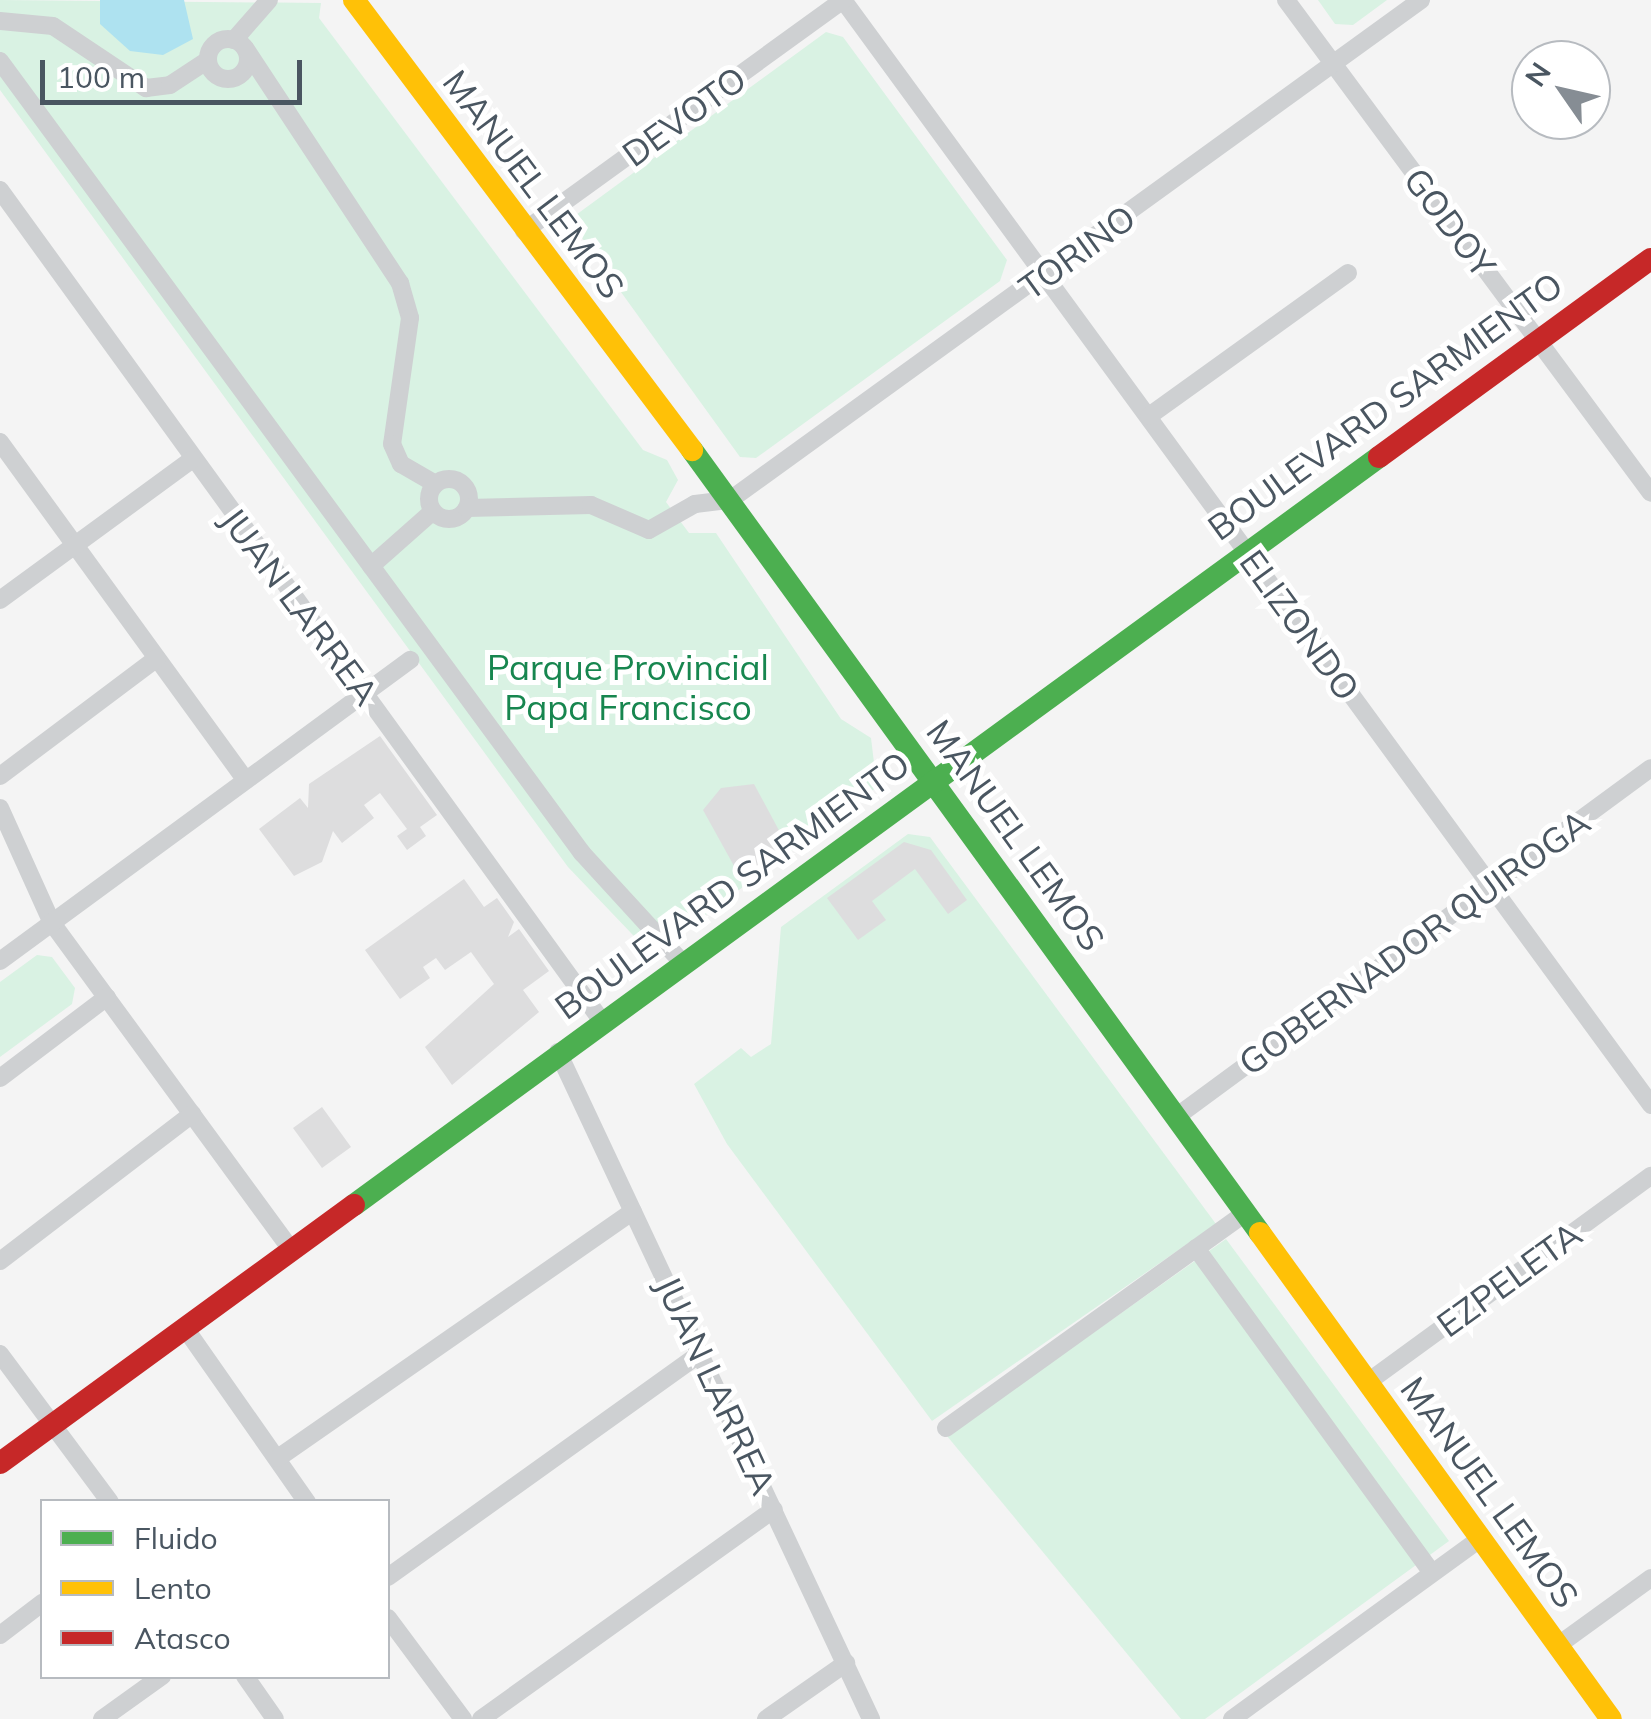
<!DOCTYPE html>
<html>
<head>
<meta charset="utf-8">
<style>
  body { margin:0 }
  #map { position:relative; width:1651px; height:1719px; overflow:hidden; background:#f4f4f4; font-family:Mulish,sans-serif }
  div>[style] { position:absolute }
  .green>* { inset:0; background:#d9f2e3 }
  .water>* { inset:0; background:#aee2f0 }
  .building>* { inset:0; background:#ddddde }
  .street>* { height:18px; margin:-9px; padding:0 9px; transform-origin:9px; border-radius:9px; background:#ced0d2 }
  .street>.ring { margin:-9px; padding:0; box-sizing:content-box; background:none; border:18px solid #ced0d2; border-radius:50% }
  .fast>* { height:22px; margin:-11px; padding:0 11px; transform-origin:11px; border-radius:11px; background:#4caf50 }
  .slow>* { height:22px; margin:-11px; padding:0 11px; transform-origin:11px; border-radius:11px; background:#ffc107 }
  .jam>* { height:22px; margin:-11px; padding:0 11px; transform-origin:11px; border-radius:11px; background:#c62828 }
  span { translate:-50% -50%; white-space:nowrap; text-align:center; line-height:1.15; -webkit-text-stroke:10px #fff; paint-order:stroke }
  .street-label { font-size:35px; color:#4a5661 }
  .park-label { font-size:35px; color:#17864f }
  .legend { position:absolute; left:40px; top:1499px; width:350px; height:180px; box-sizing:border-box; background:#fff; border:2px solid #b7bbc0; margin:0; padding:12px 18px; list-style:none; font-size:30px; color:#4a5661 }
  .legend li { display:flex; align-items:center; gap:20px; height:50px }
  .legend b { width:50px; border:2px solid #b7bbc0 }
  .north { position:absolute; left:1511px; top:40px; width:100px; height:100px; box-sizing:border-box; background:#fff; border:2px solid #b7bbc0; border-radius:50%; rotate:304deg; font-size:28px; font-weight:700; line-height:40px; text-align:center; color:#4a5661 }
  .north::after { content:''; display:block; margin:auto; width:35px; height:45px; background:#868d94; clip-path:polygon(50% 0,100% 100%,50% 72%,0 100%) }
  .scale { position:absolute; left:40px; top:60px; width:262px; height:45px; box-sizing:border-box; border:5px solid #4a5661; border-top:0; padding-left:12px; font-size:30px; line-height:35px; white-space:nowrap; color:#4a5661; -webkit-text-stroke:8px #fff; paint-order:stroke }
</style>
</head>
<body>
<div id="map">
  <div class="green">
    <div style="clip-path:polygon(0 0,321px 3px,319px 18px,643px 450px,667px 460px,678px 480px,666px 502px,689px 533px,716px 533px,841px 719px,871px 738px,877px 787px,652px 955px,568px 867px,0 90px)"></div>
    <div style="clip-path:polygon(1318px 0,1387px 0,1353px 25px,1335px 24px)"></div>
    <div style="clip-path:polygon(826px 32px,843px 37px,1007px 260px,1000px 281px,756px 458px,740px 457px,569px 220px)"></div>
    <div style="clip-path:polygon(908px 834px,930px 837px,1216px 1224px,932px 1421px,727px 1144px,694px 1084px,741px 1048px,751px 1057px,771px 1044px,781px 927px)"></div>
    <div style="clip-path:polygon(37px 955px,52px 957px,75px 988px,72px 1004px,0 1057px,0 982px)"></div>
    <div style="clip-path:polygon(1226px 1239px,1449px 1541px,1205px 1719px,1181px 1719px,947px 1436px)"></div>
  </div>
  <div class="water">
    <div style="clip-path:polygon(100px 0,184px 0,193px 39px,163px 55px,130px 51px,100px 24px)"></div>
  </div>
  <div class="building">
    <div style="clip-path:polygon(380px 736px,437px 815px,420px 827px,426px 836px,407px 850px,397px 836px,407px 829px,380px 793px,364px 805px,374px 818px,342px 843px,333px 831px,322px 862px,294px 876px,259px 829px,300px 798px,308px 808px,309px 784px)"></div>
    <div style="clip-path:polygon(754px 784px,789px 849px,744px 884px,703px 810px,721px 788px)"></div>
    <div style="clip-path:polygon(904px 842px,931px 850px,967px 900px,948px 914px,915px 869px,872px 901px,886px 920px,858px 940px,827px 898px)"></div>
    <div style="clip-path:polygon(464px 879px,484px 907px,497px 898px,514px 922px,508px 937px,519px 929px,549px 971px,523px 990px,539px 1012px,452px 1085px,425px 1047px,494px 984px,471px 952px,445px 970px,436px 958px,423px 967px,430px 978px,400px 999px,365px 950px)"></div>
    <div style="clip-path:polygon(322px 1107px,351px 1147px,322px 1168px,293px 1128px)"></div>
  </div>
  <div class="street">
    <div style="left:843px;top:0;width:1369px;rotate:53.82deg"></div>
    <div style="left:1286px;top:0;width:613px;rotate:53.49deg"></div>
    <div style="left:0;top:21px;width:53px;rotate:5.4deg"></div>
    <div style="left:53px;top:26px;width:112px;rotate:33.7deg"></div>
    <div style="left:146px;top:88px;width:24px;rotate:-7deg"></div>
    <div style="left:170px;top:85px;width:45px;rotate:-33.3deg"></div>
    <div class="ring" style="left:208px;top:39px;width:22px;height:22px"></div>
    <div style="left:234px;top:40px;width:53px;rotate:-48.8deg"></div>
    <div style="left:245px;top:48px;width:282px;rotate:56.6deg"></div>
    <div style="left:400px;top:283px;width:36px;rotate:74deg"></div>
    <div style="left:410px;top:318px;width:127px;rotate:98.1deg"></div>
    <div style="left:392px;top:444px;width:22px;rotate:66deg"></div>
    <div style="left:401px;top:464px;width:39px;rotate:30deg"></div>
    <div style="left:0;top:61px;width:983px;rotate:53.69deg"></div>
    <div style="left:582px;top:853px;width:147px;rotate:47.5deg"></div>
    <div style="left:0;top:190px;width:1025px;rotate:54.09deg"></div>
    <div style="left:524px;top:231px;width:394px;rotate:-35.9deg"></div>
    <div style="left:1149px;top:416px;width:245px;rotate:-35.7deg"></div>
    <div style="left:0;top:442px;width:418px;rotate:54deg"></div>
    <div class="ring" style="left:429px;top:479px;width:22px;height:22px"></div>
    <div style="left:467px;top:508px;width:124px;rotate:-1.4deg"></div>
    <div style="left:591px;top:505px;width:63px;rotate:23.3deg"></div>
    <div style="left:649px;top:530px;width:53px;rotate:-29.5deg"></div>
    <div style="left:695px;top:504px;width:35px;rotate:-7deg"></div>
    <div style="left:730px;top:500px;width:853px;rotate:-35.89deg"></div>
    <div style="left:371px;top:566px;width:81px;rotate:-41.5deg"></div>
    <div style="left:0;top:600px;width:237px;rotate:-36.2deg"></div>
    <div style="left:0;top:776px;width:196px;rotate:-36.9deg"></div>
    <div style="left:0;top:808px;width:126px;rotate:65.7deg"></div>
    <div style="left:52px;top:923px;width:404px;rotate:53.8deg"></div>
    <div style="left:0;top:961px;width:509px;rotate:-36.28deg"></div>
    <div style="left:558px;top:1052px;width:737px;rotate:64.86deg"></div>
    <div style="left:0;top:1078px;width:134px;rotate:-37.1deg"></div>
    <div style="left:1176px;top:1117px;width:589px;rotate:-36.31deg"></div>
    <div style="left:1196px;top:1248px;width:400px;rotate:54deg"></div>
    <div style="left:0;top:1261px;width:242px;rotate:-37.4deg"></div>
    <div style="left:185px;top:1328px;width:213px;rotate:55deg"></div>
    <div style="left:0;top:1354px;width:184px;rotate:53.4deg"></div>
    <div style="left:1368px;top:1382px;width:350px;rotate:-36.1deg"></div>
    <div style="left:946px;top:1428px;width:370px;rotate:-35.7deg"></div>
    <div style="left:278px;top:1458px;width:432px;rotate:-34.8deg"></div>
    <div style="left:388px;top:1577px;width:385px;rotate:-35.6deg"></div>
    <div style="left:388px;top:1618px;width:126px;rotate:53.4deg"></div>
    <div style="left:0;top:1635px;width:53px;rotate:-37.3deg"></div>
    <div style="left:1557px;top:1646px;width:116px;rotate:-35.9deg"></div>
    <div style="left:245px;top:1676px;width:52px;rotate:55.1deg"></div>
    <div style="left:102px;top:1719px;width:74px;rotate:-35.6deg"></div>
    <div style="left:481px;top:1719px;width:360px;rotate:-35.6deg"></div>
    <div style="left:766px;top:1719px;width:98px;rotate:-35deg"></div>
    <div style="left:1232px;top:1719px;width:306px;rotate:-36deg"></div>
  </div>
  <div class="fast">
    <div style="left:692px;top:450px;width:967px;rotate:54.04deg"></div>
    <div style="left:354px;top:1205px;width:1269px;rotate:-36.12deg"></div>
  </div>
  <div class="slow">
    <div style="left:354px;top:0;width:563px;rotate:53.09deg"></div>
    <div style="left:1260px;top:1233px;width:599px;rotate:54.16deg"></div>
  </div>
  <div class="jam">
    <div style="left:1379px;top:457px;width:336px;rotate:-36.1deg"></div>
    <div style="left:0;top:1463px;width:438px;rotate:-36.1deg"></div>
  </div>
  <div class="street-label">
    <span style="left:684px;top:116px;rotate:-36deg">DEVOTO</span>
    <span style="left:534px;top:184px;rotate:53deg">MANUEL LEMOS</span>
    <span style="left:1450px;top:222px;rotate:53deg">GODOY</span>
    <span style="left:1077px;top:252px;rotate:-36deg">TORINO</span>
    <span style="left:1385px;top:406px;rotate:-36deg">BOULEVARD SARMIENTO</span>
    <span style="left:300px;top:606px;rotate:53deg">JUAN LARREA</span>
    <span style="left:1300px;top:625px;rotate:54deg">ELIZONDO</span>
    <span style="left:1016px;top:835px;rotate:54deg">MANUEL LEMOS</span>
    <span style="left:732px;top:885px;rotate:-36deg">BOULEVARD SARMIENTO</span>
    <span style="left:1414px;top:942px;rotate:-36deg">GOBERNADOR QUIROGA</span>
    <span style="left:1509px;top:1279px;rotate:-36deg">EZPELETA</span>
    <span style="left:716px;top:1385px;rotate:65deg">JUAN LARREA</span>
    <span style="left:1490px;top:1492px;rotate:54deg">MANUEL LEMOS</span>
  </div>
  <div class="park-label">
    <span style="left:628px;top:687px">Parque Provincial<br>Papa Francisco</span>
  </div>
  <ul class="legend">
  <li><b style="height:12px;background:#4caf50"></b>Fluido</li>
  <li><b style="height:12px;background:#ffc107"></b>Lento</li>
  <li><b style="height:12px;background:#c62828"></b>Atasco</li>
  </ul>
  <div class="north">N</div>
  <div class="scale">100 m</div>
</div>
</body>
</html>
